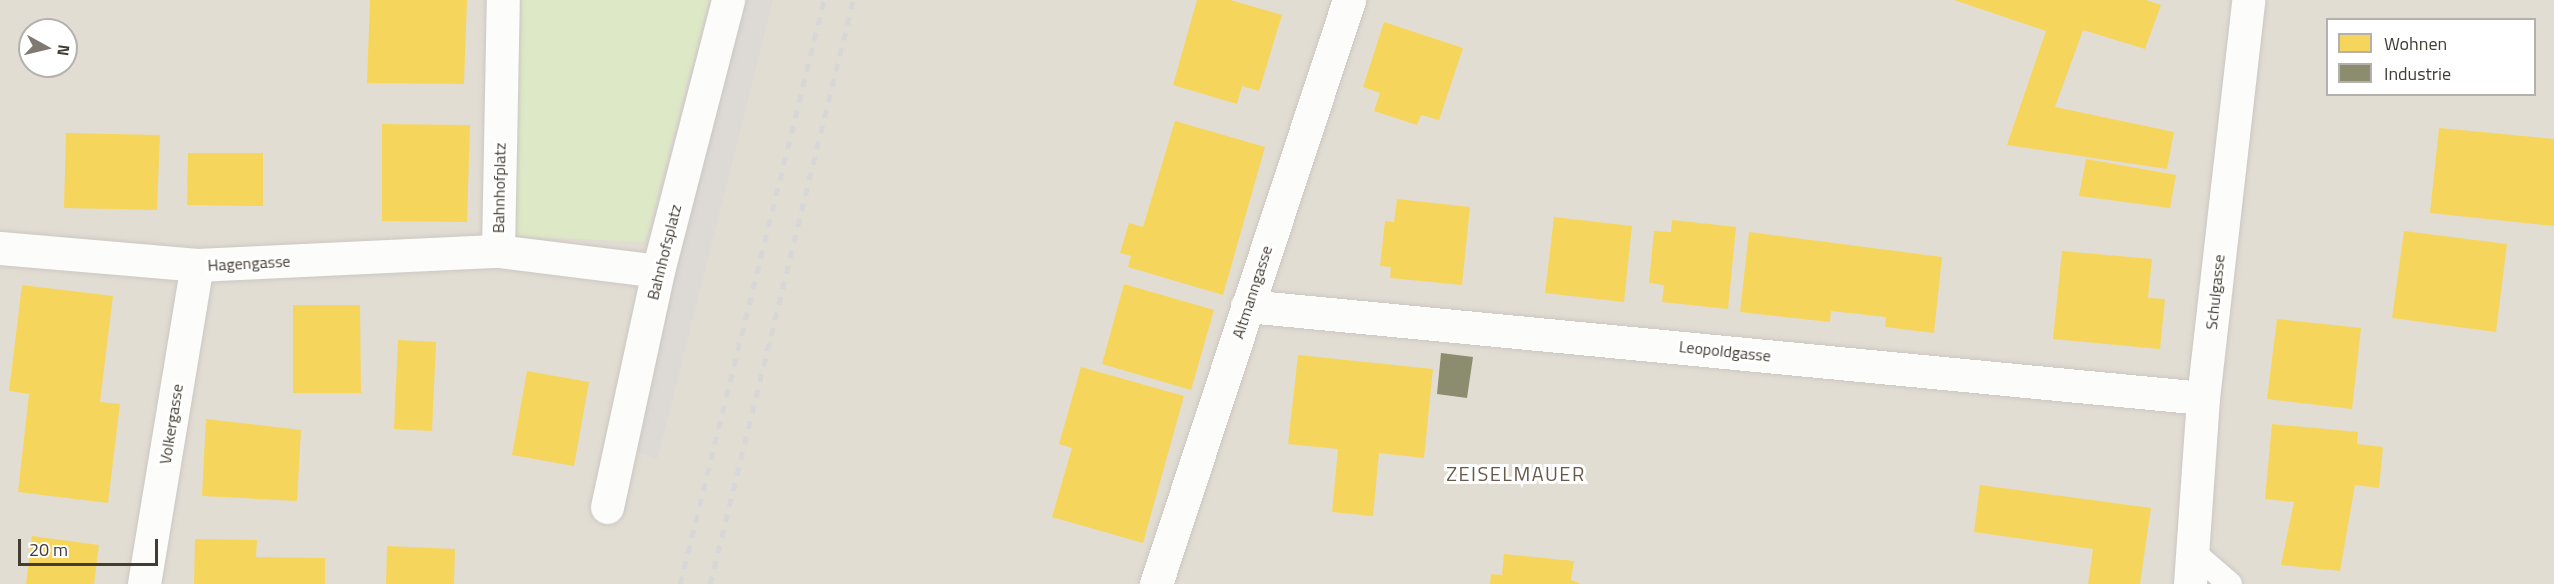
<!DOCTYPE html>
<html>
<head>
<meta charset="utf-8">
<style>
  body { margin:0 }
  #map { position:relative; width:2554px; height:584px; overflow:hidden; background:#eeebe6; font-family:"Titillium Web",sans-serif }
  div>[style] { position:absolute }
  .residential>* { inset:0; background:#e2ddd3 }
  .green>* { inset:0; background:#dde8c6 }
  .parking>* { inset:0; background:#dddad6 }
  .homes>* { inset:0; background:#f6d55c }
  .industry>* { inset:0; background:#8c8c6e }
  .roads { filter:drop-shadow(0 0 2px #cbc7c2) drop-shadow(0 0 2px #cbc7c2) }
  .service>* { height:24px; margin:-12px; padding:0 12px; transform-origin:12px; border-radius:12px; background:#fcfcfb }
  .minor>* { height:33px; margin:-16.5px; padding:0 16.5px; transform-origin:16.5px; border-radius:16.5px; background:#fcfcfb }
  .rail>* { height:4.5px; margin-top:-2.25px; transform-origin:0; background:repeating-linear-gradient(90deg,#d8d7d7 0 8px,transparent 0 16px) }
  span { translate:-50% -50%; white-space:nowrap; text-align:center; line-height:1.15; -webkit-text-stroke:6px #fff; paint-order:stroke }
  .street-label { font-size:16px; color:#433c33 }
  .quarter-label { font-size:20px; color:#66594a; letter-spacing:1.5px }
  .legend { position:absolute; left:2326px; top:18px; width:210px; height:78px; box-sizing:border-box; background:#fff; border:2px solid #b4b1ad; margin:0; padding:8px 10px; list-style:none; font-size:18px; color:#433c33 }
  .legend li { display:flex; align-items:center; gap:12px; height:30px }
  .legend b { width:30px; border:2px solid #b4b1ad }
  .north { position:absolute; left:18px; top:18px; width:60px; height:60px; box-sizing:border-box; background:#fff; border:2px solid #b4b1ad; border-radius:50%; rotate:98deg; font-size:16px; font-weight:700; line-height:24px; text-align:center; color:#433c33 }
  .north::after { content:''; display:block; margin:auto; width:21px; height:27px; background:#7f7972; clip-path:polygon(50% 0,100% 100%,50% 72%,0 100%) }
  .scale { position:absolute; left:18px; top:539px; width:140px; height:27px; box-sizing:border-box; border:3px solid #433c33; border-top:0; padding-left:8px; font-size:18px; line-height:21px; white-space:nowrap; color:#433c33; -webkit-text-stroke:4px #fff; paint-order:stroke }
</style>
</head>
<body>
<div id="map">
  <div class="residential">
    <div style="clip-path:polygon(evenodd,0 0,2554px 0,2554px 584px,0 584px,0 0,2328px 20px,2534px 20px,2534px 94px,2328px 94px,2328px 20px,0 0,30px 30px,66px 30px,66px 66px,30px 66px,30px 30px)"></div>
  </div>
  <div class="green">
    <div style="clip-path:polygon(520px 0,709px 0,645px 242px,514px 236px)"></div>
  </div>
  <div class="parking">
    <div style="clip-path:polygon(741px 0,773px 0,658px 458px,628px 450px)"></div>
  </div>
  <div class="homes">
    <div style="clip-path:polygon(370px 0,467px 0,464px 84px,367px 83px)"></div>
    <div style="clip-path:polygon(1197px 0,1230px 0,1282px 15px,1259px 91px,1242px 86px,1237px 104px,1173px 85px)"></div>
    <div style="clip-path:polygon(1954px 0,2146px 0,2161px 5px,2145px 49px,2083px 30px,2055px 107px,2174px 132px,2167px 169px,2007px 145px,2046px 31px)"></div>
    <div style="clip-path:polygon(1384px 22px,1463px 48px,1439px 120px,1421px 115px,1417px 125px,1374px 111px,1380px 93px,1363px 87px)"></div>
    <div style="clip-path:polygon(1175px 121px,1265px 147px,1223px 295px,1128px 267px,1131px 256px,1120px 253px,1129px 223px,1143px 227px)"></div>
    <div style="clip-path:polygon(382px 124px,470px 125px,467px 222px,382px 221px)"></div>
    <div style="clip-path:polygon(2439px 128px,2554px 139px,2554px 226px,2430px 213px)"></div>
    <div style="clip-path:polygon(66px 133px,160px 135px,157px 210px,64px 208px)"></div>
    <div style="clip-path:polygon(188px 153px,263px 153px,263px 206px,187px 205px)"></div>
    <div style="clip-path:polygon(2086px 159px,2176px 175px,2170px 208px,2079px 196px)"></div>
    <div style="clip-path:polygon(1397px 199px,1470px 207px,1462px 285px,1390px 278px,1391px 267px,1380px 266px,1385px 221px,1394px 222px)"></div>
    <div style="clip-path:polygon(1554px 217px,1632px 226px,1624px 302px,1545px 293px)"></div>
    <div style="clip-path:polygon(1672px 220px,1736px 227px,1728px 309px,1662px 302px,1664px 285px,1649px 283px,1654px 231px,1671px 232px)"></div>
    <div style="clip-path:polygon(2404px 231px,2507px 244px,2496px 332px,2392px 318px)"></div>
    <div style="clip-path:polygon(1749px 232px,1942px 257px,1934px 333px,1885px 327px,1886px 317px,1831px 311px,1830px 322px,1740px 312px)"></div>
    <div style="clip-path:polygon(2062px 251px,2152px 259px,2148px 298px,2165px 299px,2160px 349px,2053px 339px)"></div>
    <div style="clip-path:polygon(1124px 284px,1214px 310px,1191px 390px,1102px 364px)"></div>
    <div style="clip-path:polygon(22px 285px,113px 296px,100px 402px,120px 404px,108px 503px,18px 492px,29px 394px,9px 391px)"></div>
    <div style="clip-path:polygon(293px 305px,360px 305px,361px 393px,293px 393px)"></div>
    <div style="clip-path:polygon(2277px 319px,2361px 328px,2352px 409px,2267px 399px)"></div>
    <div style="clip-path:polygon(398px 340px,436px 342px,432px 431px,394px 429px)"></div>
    <div style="clip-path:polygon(1298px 355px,1433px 369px,1424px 458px,1379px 453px,1373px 516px,1332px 512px,1338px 449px,1288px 444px)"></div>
    <div style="clip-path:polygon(1081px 367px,1184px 396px,1143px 543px,1052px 517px,1072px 448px,1059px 444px)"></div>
    <div style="clip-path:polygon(527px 371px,589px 382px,574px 466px,512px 455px)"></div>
    <div style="clip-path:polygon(206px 419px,301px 430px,297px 501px,202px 496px)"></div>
    <div style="clip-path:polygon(2272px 424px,2358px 432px,2357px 444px,2383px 447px,2379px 488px,2355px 485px,2340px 571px,2281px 565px,2294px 502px,2265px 499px)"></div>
    <div style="clip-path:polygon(1980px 485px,2151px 508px,2140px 584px,2088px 584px,2093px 549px,1974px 532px)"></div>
    <div style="clip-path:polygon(32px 536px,99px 545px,94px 584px,26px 584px)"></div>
    <div style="clip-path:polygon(195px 539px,257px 540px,256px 557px,325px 558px,325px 584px,194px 584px)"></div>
    <div style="clip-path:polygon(387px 546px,455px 549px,454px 584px,386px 584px)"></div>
    <div style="clip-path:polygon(1504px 554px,1574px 561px,1571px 580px,1581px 584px,1490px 584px,1491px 574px,1502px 575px)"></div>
  </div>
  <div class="industry">
    <div style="clip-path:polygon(1441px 353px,1473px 357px,1467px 398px,1437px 394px)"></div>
  </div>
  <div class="roads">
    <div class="service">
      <div style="left:2195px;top:554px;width:46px;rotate:40.6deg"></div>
    </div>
    <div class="minor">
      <div style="left:0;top:248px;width:198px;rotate:4.9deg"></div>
      <div style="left:197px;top:265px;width:301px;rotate:-2.7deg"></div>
      <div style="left:498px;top:251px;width:161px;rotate:7.1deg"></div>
      <div style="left:498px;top:251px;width:251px;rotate:-88.9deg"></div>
      <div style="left:1247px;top:306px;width:960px;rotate:5.5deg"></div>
      <div style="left:607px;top:507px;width:241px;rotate:-77.8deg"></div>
      <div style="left:658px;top:271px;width:280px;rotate:-75.5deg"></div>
      <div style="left:144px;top:584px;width:323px;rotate:-80.6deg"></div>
      <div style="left:1156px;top:584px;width:615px;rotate:-71.71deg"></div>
      <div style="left:2190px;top:584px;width:186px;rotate:-86deg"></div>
      <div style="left:2203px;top:398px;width:401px;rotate:-83.5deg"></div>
    </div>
  </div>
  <div class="rail">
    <div style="left:680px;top:584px;width:601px;rotate:-76.15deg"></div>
    <div style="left:710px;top:584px;width:601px;rotate:-76.24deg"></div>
  </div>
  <div class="street-label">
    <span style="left:499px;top:188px;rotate:-89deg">Bahnhofplatz</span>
    <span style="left:664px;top:252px;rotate:-76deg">Bahnhofsplatz</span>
    <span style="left:249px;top:263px;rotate:-3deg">Hagengasse</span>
    <span style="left:1252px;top:292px;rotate:-72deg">Altmanngasse</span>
    <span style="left:2215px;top:292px;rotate:-84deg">Schulgasse</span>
    <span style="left:1725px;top:351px;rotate:6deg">Leopoldgasse</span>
    <span style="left:171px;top:424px;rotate:-81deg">Volkergasse</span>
  </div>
  <div class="quarter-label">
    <span style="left:1516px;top:473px">ZEISELMAUER</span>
  </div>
  <ul class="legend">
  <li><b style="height:16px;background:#f6d55c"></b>Wohnen</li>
  <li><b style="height:16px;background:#8c8c6e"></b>Industrie</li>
  </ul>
  <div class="north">N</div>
  <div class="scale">20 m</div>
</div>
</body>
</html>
